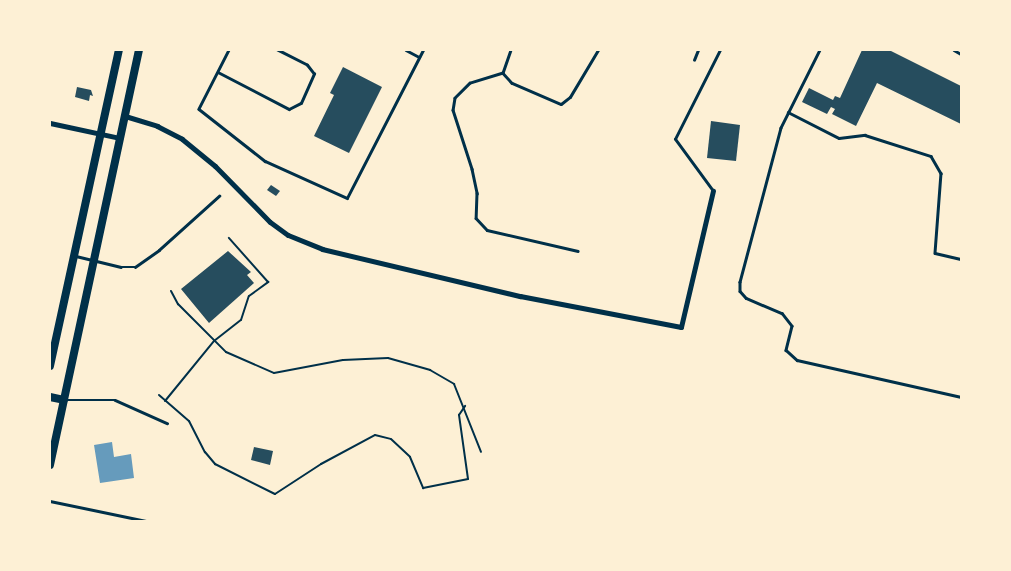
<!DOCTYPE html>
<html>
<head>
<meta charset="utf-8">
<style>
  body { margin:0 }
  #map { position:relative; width:1011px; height:571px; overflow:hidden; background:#fdf0d5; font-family:Quicksand,sans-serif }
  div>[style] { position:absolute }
  .water>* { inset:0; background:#669bbc }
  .building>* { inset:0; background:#264d5e }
  .path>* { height:2px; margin:-1px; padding:0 1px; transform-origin:1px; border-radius:1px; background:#003049 }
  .service>* { height:2.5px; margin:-1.25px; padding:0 1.25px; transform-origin:1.25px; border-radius:1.25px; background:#003049 }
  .minor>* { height:5px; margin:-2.5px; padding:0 2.5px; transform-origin:2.5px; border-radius:2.5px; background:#003049 }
  .secondary>* { height:8px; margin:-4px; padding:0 4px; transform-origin:4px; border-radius:4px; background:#003049 }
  span { translate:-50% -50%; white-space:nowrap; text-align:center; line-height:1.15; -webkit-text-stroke:4.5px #fdf0d5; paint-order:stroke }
  .frame { position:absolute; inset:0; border:51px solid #fdf0d5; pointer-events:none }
</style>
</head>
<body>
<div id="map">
  <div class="water">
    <div style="clip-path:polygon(112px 442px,114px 457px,131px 454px,134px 478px,100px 483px,94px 445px)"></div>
  </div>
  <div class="building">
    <div style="clip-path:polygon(862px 50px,889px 50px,961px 86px,961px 124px,877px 83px,856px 126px,832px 114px,835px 109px,831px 107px,827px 114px,802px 102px,809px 88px,833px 100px,835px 96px,840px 98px)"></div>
    <div style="clip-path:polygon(343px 67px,382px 87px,349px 153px,314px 136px,334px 95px,330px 93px)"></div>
    <div style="clip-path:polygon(77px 87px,91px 90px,93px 96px,90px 95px,89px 101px,75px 97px)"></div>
    <div style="clip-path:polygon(711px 121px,740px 125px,736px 161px,707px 158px)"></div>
    <div style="clip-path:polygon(271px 185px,280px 191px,276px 196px,267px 190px)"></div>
    <div style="clip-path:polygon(228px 251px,251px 272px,247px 275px,254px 283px,209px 323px,181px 289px)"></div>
    <div style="clip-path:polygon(254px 447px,273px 451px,270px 465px,251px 460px)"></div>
  </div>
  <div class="path">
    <div style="left:171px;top:291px;width:15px;rotate:62deg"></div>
    <div style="left:178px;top:304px;width:68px;rotate:45deg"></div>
    <div style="left:226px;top:352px;width:52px;rotate:23.6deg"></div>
    <div style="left:274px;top:373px;width:70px;rotate:-10.7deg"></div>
    <div style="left:343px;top:360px;width:45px;rotate:-2.5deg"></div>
    <div style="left:388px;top:358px;width:44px;rotate:15.9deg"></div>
    <div style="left:430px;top:370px;width:28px;rotate:30deg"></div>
    <div style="left:454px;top:384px;width:73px;rotate:68.3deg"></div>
    <div style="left:159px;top:395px;width:40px;rotate:41deg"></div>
    <div style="left:189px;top:421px;width:35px;rotate:63deg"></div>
    <div style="left:205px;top:452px;width:16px;rotate:50deg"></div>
    <div style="left:215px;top:464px;width:67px;rotate:26.6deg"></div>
    <div style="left:275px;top:494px;width:55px;rotate:-33.1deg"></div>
    <div style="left:321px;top:464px;width:61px;rotate:-28.2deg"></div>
    <div style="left:375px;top:435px;width:16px;rotate:14deg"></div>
    <div style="left:391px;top:439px;width:26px;rotate:43deg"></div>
    <div style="left:410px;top:457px;width:34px;rotate:67deg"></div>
    <div style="left:423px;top:488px;width:46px;rotate:-11.3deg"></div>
    <div style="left:468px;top:479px;width:65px;rotate:-98deg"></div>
    <div style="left:459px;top:415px;width:11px;rotate:-56deg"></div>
    <div style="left:165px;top:401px;width:77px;rotate:-50.8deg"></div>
    <div style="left:214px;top:341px;width:34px;rotate:-38deg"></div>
    <div style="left:241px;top:320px;width:25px;rotate:-72deg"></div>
    <div style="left:249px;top:296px;width:24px;rotate:-36deg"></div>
    <div style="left:268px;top:282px;width:59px;rotate:-131.6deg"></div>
  </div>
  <div class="service">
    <div style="left:229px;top:50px;width:66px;rotate:117deg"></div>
    <div style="left:199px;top:109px;width:84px;rotate:38.2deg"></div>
    <div style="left:265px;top:161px;width:90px;rotate:24.3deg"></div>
    <div style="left:347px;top:198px;width:166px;rotate:-62.8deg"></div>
    <div style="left:406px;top:50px;width:15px;rotate:28deg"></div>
    <div style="left:511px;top:50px;width:24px;rotate:109deg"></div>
    <div style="left:503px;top:73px;width:13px;rotate:48deg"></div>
    <div style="left:512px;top:83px;width:53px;rotate:23.2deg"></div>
    <div style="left:561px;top:104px;width:11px;rotate:-38deg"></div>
    <div style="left:570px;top:97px;width:55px;rotate:-59.2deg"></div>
    <div style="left:820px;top:50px;width:87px;rotate:116.6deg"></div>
    <div style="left:781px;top:128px;width:159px;rotate:104.9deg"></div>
    <div style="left:740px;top:282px;width:9px;rotate:90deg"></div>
    <div style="left:740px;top:291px;width:9px;rotate:49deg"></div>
    <div style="left:746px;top:298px;width:39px;rotate:23deg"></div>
    <div style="left:782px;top:313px;width:16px;rotate:52deg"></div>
    <div style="left:792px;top:326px;width:25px;rotate:104deg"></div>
    <div style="left:786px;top:350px;width:15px;rotate:42deg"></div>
    <div style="left:797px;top:360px;width:168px;rotate:12.7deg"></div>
    <div style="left:954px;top:50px;width:8px;rotate:30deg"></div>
    <div style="left:694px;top:60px;width:11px;rotate:-68deg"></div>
    <div style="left:218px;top:72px;width:80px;rotate:27.5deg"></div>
    <div style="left:289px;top:109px;width:13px;rotate:-27deg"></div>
    <div style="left:301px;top:103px;width:32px;rotate:-66deg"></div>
    <div style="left:314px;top:74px;width:11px;rotate:-128deg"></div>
    <div style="left:307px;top:65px;width:33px;rotate:-153deg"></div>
    <div style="left:503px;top:73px;width:34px;rotate:163deg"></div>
    <div style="left:470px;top:83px;width:21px;rotate:135deg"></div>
    <div style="left:455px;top:98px;width:12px;rotate:99deg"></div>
    <div style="left:453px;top:110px;width:62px;rotate:72.1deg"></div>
    <div style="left:472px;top:169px;width:25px;rotate:78deg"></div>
    <div style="left:477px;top:193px;width:25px;rotate:92deg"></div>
    <div style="left:476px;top:218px;width:16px;rotate:47deg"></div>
    <div style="left:487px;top:230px;width:93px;rotate:13deg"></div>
    <div style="left:788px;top:112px;width:57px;rotate:27deg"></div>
    <div style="left:839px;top:138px;width:26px;rotate:-7deg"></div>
    <div style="left:865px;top:135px;width:69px;rotate:17.7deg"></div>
    <div style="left:931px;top:156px;width:20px;rotate:60deg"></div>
    <div style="left:941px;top:173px;width:80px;rotate:94.3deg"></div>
    <div style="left:935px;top:253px;width:27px;rotate:13deg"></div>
    <div style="left:713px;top:191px;width:64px;rotate:-126.2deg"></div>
    <div style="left:675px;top:139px;width:100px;rotate:-63.2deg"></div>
    <div style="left:76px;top:256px;width:46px;rotate:13.7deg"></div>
    <div style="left:121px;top:267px;width:14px"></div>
    <div style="left:135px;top:267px;width:29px;rotate:-35deg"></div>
    <div style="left:159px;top:250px;width:81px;rotate:-42deg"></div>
    <div style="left:66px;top:400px;width:49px"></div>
    <div style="left:115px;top:400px;width:57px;rotate:23.9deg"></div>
    <div style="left:50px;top:501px;width:99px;rotate:11.7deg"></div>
  </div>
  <div class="minor">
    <div style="left:125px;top:116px;width:34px;rotate:17deg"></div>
    <div style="left:157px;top:126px;width:28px;rotate:27deg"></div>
    <div style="left:182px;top:139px;width:43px;rotate:39.3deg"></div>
    <div style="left:215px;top:166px;width:78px;rotate:45.5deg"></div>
    <div style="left:270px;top:222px;width:22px;rotate:36deg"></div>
    <div style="left:288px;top:235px;width:37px;rotate:22deg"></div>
    <div style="left:322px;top:249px;width:204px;rotate:13.4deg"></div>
    <div style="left:520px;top:296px;width:164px;rotate:10.9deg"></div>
    <div style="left:681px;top:327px;width:140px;rotate:-76.8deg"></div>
    <div style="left:50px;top:123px;width:72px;rotate:12.1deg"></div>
  </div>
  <div class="secondary">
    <div style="left:50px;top:366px;width:323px;rotate:-77.7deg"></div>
    <div style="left:50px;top:397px;width:14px;rotate:12deg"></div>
    <div style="left:50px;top:465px;width:424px;rotate:-77.9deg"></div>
  </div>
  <div class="frame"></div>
</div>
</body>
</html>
